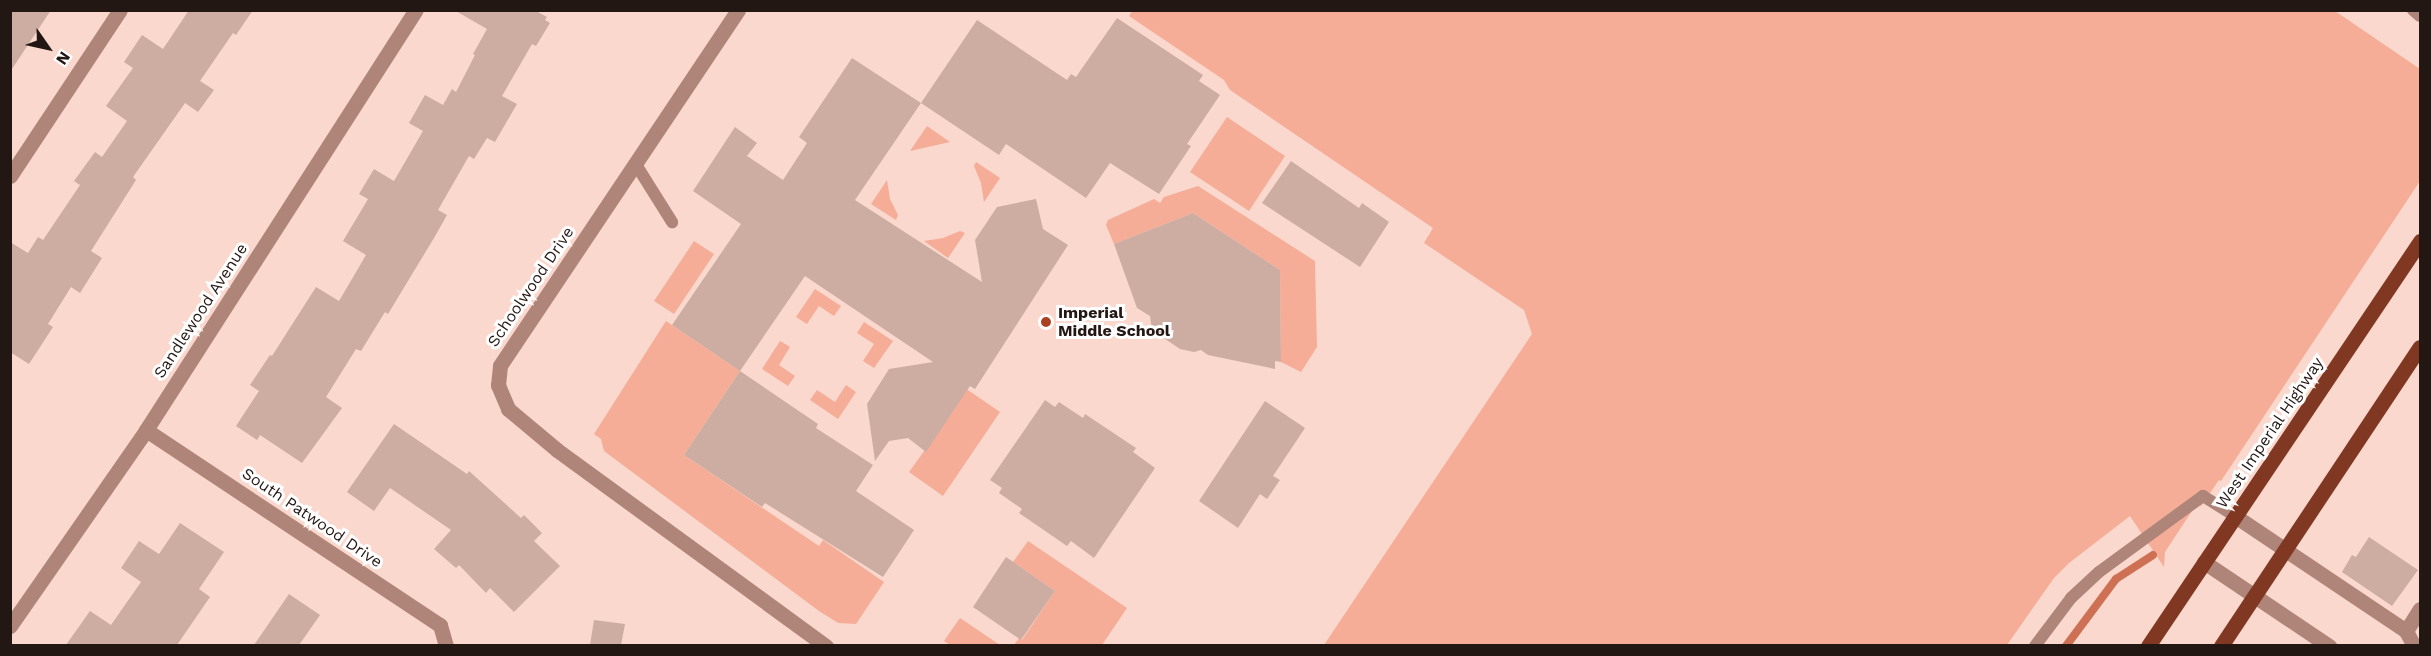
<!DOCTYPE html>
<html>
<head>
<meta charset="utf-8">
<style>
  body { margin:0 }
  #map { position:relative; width:2431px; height:656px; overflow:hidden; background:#fad8cd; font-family:"Work Sans",sans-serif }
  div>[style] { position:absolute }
  .green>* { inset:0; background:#f5ad97 }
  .stream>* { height:8px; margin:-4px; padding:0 4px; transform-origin:4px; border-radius:4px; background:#ce7054 }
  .building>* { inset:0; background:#cdaca2 }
  .lane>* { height:12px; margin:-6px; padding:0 6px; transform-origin:6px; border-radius:6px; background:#b08579 }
  .street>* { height:15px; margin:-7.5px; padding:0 7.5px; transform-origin:7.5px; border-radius:7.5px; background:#b08579 }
  .primary>* { height:15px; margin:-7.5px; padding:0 7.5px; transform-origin:7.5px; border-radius:7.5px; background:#803822 }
  .dots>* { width:16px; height:16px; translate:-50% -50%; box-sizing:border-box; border:3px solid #fff; border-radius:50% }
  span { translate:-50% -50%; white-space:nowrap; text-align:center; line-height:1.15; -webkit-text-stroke:6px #fff; paint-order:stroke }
  .street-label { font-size:16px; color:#231714 }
  .poi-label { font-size:16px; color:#231714; font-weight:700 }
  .left { translate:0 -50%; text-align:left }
  .frame { position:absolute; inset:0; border:12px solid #231714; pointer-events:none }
  .north { position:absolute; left:18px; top:18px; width:60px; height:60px; -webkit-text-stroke:4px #fff; paint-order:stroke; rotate:124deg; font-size:16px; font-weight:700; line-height:24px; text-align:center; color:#231714 }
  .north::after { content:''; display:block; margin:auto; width:21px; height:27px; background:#231714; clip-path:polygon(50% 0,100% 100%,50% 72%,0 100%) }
</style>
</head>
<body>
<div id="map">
  <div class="green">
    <div style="clip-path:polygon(1133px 10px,2335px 11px,2420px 69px,2420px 181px,2221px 481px,2219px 480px,2201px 506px,2197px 504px,2188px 517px,2165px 552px,2164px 567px,2130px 516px,2069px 563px,2054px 578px,2007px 645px,1324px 645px,1532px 334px,1524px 310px,1424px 243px,1433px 228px,1230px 90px,1224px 80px,1129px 16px)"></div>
    <div style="clip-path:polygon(1227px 117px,1285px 156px,1249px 211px,1190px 172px)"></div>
    <div style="clip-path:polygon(927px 126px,950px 142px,910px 151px)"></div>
    <div style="clip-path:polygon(976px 162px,1000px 178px,984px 202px,981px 183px,974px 166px)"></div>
    <div style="clip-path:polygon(887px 180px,890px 199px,898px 215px,896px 220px,871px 204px)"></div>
    <div style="clip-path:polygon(1198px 186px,1315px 261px,1317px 347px,1301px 372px,1281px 362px,1280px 270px,1193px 213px,1114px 244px,1106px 225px,1108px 220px,1154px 199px,1160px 203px,1164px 197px)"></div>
    <div style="clip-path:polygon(960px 231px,965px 233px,948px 258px,924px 241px,943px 238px)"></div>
    <div style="clip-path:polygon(694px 241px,714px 254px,674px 314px,654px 301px)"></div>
    <div style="clip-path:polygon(815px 289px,841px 306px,834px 316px,819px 306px,807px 324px,796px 317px)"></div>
    <div style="clip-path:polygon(666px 321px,740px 371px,684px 455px,819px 546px,823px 540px,884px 582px,856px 624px,838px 623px,819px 611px,604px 451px,601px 439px,594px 434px)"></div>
    <div style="clip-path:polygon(864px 322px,893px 341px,874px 368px,863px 361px,874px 344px,857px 333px)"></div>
    <div style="clip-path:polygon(780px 341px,790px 347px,779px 365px,795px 376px,788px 386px,762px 369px)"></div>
    <div style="clip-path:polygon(846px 385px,856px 392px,838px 419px,810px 400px,817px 390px,835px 402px)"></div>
    <div style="clip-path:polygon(965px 388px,1000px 412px,943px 496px,909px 472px,954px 410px)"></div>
    <div style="clip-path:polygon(1028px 541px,1127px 608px,1102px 645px,1014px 645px,1019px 638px,1022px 640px,1055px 591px,1013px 562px)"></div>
    <div style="clip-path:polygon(960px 618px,1000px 645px,950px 645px,944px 641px)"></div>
  </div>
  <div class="stream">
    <div style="left:2066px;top:646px;width:84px;rotate:-53.3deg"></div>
    <div style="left:2116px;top:579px;width:44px;rotate:-33deg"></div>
  </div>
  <div class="building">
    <div style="clip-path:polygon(10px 10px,51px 10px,10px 72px)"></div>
    <div style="clip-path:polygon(189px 10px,253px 10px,236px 35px,233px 33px,200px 81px,214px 90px,198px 112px,185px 103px,133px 177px,136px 180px,91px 251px,102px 258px,80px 293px,71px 287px,48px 324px,53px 327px,29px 364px,10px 352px,10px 242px,28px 253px,38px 237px,43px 240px,80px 185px,74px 181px,95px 152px,102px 157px,127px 121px,106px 106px,133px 68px,124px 62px,142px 35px,163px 49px)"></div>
    <div style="clip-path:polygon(454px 10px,534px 10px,547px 17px,545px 20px,550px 23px,536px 46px,532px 44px,502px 96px,517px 104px,495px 142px,487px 138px,474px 159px,469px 156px,438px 210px,447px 215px,434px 238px,388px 314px,385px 312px,361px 351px,356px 349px,326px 397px,342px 408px,302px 463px,260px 435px,257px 440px,236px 426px,259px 391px,250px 385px,270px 355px,272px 356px,316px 287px,339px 301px,366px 255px,343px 241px,368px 199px,359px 194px,374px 169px,394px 181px,423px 131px,409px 123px,425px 95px,443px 105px,452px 89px,456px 92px,475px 55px,473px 54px,487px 29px)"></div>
    <div style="clip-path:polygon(1117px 18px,1203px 75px,1199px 81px,1220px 95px,1187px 144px,1191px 146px,1159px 194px,1110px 163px,1086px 198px,1006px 144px,999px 155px,921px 103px,977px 20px,1067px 80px,1071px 74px,1076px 77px)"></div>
    <div style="clip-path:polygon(852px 58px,921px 103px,855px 200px,982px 282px,975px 240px,997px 207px,1036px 199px,1043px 229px,1068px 245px,975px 389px,970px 386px,926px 452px,908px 438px,889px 441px,875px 461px,867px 404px,889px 369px,933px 362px,805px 276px,740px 371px,672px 325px,741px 224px,693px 191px,735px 127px,757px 143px,747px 156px,783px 180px,807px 143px,799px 137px)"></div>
    <div style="clip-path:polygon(1291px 161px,1359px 208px,1362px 203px,1389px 222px,1360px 267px,1262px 203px)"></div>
    <div style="clip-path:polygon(1193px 213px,1280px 270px,1281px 362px,1275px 361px,1275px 369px,1208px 355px,1201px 350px,1194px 352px,1180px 349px,1152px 330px,1150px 316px,1137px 308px,1114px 244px)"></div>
    <div style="clip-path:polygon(740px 371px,818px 424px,816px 428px,873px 465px,856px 491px,914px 530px,883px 577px,765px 503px,762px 507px,684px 455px)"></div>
    <div style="clip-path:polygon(1045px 400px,1055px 407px,1059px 402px,1083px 418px,1085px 414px,1136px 448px,1133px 452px,1155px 468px,1094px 558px,1071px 541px,1067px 546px,1019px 513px,1022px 509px,999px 493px,1002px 488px,990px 480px)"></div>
    <div style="clip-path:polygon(1265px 401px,1305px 428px,1273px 476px,1280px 480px,1267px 499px,1260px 494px,1238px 528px,1199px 501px)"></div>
    <div style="clip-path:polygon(394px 424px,467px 474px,469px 471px,521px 518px,524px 515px,542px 533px,534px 541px,560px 566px,514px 612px,490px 588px,486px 593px,459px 565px,456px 568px,434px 549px,451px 530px,390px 488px,374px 511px,347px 492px)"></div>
    <div style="clip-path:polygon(180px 523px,224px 552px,199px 589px,210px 597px,177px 645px,66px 645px,90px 611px,111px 625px,141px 582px,121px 568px,139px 541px,159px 554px)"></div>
    <div style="clip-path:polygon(2369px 537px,2418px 570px,2392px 606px,2342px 572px,2352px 555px,2356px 557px)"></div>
    <div style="clip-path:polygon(1006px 557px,1055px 591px,1021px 640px,973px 607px)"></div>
    <div style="clip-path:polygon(289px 594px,320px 615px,299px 645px,254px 645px)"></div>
    <div style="clip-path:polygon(594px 620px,625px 624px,621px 645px,590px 645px)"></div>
  </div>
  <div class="lane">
    <div style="left:2413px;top:10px;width:9px;rotate:41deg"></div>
    <div style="left:635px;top:163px;width:70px;rotate:57.9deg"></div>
    <div style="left:2035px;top:646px;width:60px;rotate:-53.1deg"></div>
    <div style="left:2071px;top:598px;width:38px;rotate:-43deg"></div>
    <div style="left:2099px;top:572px;width:129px;rotate:-36.2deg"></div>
    <div style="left:2203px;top:496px;width:38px;rotate:32deg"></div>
  </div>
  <div class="street">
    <div style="left:738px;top:10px;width:428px;rotate:123.8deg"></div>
    <div style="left:500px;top:366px;width:19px;rotate:96deg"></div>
    <div style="left:498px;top:385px;width:26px;rotate:67deg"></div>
    <div style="left:508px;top:409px;width:64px;rotate:39.9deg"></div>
    <div style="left:557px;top:450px;width:333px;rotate:36.1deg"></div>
    <div style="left:10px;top:176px;width:199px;rotate:-56.5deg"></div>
    <div style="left:146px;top:430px;width:353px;rotate:33.6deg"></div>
    <div style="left:440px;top:625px;width:22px;rotate:74deg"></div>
    <div style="left:2235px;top:516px;width:206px;rotate:33.9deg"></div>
    <div style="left:2406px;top:631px;width:17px;rotate:62deg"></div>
    <div style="left:2204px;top:562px;width:151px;rotate:33.9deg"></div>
    <div style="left:10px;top:626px;width:239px;rotate:-55.2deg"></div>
    <div style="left:146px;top:430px;width:499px;rotate:-57.3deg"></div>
    <div style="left:2406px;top:631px;width:26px;rotate:-58deg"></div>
  </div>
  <div class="primary">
    <div style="left:2148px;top:646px;width:488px;rotate:-56.1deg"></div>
    <div style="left:2221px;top:646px;width:359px;rotate:-56.4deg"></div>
  </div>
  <div class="dots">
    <div style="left:1046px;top:322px;background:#aa4222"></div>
  </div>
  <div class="street-label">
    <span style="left:531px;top:287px;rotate:-56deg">Schoolwood Drive</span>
    <span style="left:201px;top:311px;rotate:-57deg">Sandlewood Avenue</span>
    <span style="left:2270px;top:433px;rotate:-56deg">West Imperial Highway</span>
    <span style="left:312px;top:518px;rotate:34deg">South Patwood Drive</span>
  </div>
  <div class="poi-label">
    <span class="left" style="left:1058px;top:322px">Imperial<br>Middle School</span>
  </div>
  <div class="frame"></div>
  <div class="north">N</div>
</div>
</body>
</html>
